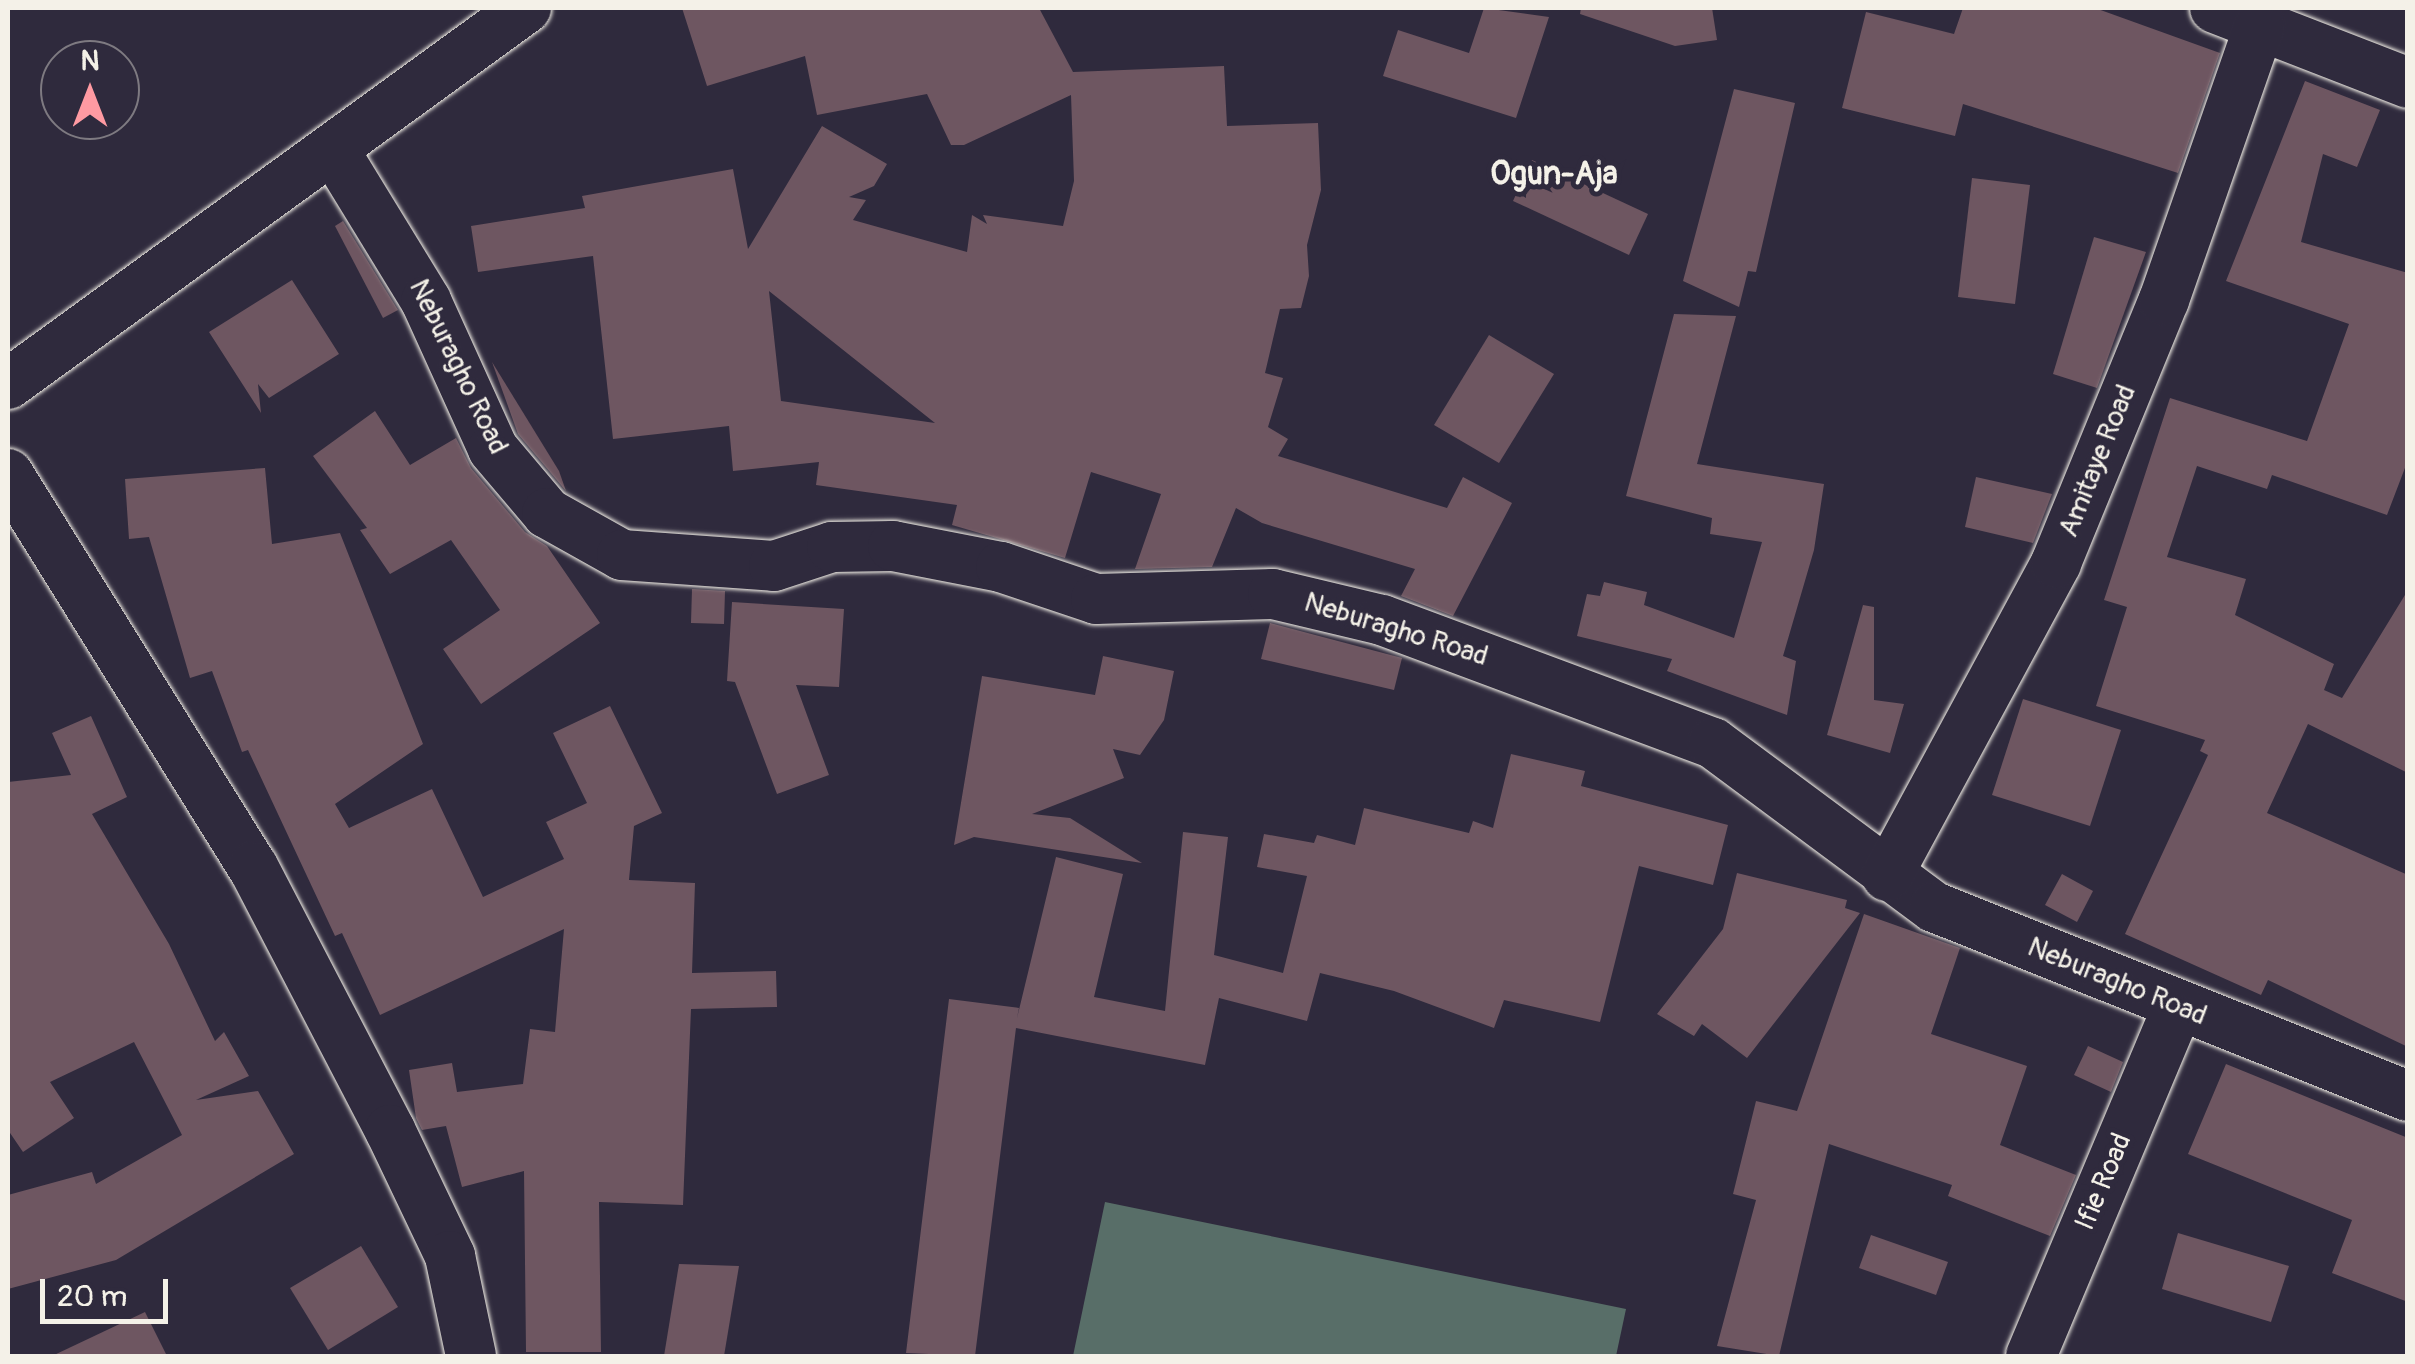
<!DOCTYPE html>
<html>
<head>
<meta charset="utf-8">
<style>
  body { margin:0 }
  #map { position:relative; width:2415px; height:1364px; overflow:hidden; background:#2f2a3d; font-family:Pangolin,sans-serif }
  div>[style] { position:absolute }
  .green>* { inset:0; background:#586e68 }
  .building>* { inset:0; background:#6e5661 }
  .roads { filter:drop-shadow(0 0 2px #f4f1e8) drop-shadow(0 0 2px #f4f1e8) }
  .minor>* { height:50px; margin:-25px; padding:0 25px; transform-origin:25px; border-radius:25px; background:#2f2a3d }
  span { translate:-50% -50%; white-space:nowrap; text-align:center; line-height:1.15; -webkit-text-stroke:10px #2f2a3d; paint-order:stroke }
  .street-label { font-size:28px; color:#f4f1e8 }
  .quarter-label { font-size:32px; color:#f4f1e8; font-weight:700 }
  .frame { position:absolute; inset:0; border:10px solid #f4f1e8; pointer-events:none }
  .north { position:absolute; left:40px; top:40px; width:100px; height:100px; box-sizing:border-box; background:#2f2a3d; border:2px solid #7e7a81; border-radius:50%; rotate:0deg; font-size:28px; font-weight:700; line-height:40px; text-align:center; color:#f4f1e8 }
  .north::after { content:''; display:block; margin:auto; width:35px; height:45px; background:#ff9aa2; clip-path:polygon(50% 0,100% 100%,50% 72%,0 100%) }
  .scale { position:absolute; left:40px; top:1279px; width:128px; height:45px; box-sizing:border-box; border:5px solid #f4f1e8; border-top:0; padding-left:12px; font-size:30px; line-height:35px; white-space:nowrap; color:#f4f1e8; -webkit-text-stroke:8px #2f2a3d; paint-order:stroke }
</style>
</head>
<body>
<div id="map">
  <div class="green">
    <div style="clip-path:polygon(1105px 1202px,1626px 1309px,1616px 1356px,1073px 1356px)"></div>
  </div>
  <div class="building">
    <div style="clip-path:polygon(evenodd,682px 8px,1039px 8px,1073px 72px,1224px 66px,1227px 126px,1318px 123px,1321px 190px,1307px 245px,1309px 276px,1301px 308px,1280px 309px,1265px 373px,1283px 378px,1268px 427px,1288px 439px,1278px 456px,1447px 508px,1463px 477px,1512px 503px,1453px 616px,1401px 596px,1415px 569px,1262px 523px,1236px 508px,1212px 567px,1135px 569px,1161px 494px,1091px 472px,1065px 558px,952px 525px,957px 505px,816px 485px,819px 462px,733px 471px,729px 426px,613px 439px,593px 256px,478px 272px,471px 226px,585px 208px,582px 196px,733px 169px,748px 249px,822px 126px,887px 164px,874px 186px,849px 197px,866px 200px,853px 220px,967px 252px,972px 215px,987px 224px,983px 215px,1063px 226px,1074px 181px,1071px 95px,964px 145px,951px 145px,927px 94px,817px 115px,805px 56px,707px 86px,682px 8px,769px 291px,935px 423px,781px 401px,769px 291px)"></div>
    <div style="clip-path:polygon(1484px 8px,1549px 17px,1516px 118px,1383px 76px,1398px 30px,1469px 53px)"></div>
    <div style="clip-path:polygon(1581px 8px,1712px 8px,1717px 40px,1675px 46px,1580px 14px)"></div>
    <div style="clip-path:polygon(1963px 8px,2095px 8px,2220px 53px,2178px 173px,1963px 104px,1955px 136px,1842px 108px,1866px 12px,1954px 34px)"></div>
    <div style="clip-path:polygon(2305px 81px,2380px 110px,2357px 167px,2323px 154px,2301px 242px,2408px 273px,2408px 460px,2387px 515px,2272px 475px,2267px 489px,2197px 466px,2167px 557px,2246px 579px,2235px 615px,2334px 664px,2324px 690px,2342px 698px,2408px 590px,2408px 773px,2308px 724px,2267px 813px,2408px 875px,2408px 1047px,2268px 980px,2261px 995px,2125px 934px,2208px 755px,2200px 751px,2205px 740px,2096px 706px,2127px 607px,2104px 600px,2170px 398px,2307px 441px,2349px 324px,2226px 281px)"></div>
    <div style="clip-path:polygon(1734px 89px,1795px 103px,1756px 272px,1748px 271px,1739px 307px,1683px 281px)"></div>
    <div style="clip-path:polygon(1532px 160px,1648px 214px,1629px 255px,1513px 201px)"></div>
    <div style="clip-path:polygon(1972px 178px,2030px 185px,2015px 304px,1958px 297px)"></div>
    <div style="clip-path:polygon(343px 221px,398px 310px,383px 318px,335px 226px)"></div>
    <div style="clip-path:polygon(2094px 237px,2146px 252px,2097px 388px,2053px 374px)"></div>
    <div style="clip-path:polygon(292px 280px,339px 354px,269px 398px,258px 384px,261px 413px,209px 332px)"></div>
    <div style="clip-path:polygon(1674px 314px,1736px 316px,1697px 464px,1824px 484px,1814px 550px,1783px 656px,1796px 661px,1787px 715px,1667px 671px,1672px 659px,1577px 636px,1587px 594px,1600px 596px,1604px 582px,1647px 592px,1644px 605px,1734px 638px,1762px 542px,1710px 534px,1712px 518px,1626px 496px)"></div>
    <div style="clip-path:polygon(1489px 335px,1554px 374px,1499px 463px,1434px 425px)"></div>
    <div style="clip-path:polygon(492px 362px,559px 471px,566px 491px,518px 434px)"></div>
    <div style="clip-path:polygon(375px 411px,410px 465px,456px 438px,471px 468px,525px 532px,547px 546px,600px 623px,481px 704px,443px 649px,500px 610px,451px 540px,390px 574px,360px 530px,367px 528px,313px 456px)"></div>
    <div style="clip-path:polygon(265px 468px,272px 544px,340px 533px,423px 744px,335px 804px,349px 828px,432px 789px,483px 897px,564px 859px,546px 822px,587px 803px,553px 733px,610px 706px,662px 813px,634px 826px,629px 880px,695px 883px,692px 973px,776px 971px,777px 1007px,691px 1009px,683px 1205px,599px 1202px,601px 1352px,526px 1352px,524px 1171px,462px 1187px,446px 1126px,422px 1130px,416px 1118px,409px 1070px,452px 1063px,457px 1092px,523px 1084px,530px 1029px,555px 1032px,564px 929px,380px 1015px,342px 933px,335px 936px,248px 750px,242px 752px,212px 671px,190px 678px,149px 537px,129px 539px,125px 479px)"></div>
    <div style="clip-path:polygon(1976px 477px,2052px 494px,2033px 543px,1965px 527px)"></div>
    <div style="clip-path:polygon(692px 589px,725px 591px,724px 624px,691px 623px)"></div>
    <div style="clip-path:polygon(732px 602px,844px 609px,839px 687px,796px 685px,829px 775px,777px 794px,735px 682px,727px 681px)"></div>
    <div style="clip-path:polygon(1863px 605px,1874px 607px,1874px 700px,1904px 704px,1890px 753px,1827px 735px)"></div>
    <div style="clip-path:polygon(1270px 623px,1402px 658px,1394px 690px,1261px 659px)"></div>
    <div style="clip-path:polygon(1103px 656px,1174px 671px,1164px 720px,1140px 755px,1113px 749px,1124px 778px,1032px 814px,1070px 818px,1142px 863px,974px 837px,954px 845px,982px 676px,1095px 695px)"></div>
    <div style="clip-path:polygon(2023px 699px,2121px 730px,2090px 826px,1992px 795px)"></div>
    <div style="clip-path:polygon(91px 716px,127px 797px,92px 814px,169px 944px,215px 1041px,224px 1032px,249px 1076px,196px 1100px,258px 1091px,294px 1154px,116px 1260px,8px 1289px,8px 1195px,92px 1172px,96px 1184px,182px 1135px,134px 1042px,50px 1082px,74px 1118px,23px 1152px,8px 1130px,8px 782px,71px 775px,52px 733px)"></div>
    <div style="clip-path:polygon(1511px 754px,1585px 771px,1581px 786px,1728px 825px,1713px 885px,1639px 866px,1600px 1022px,1504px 1000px,1494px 1028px,1394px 991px,1320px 973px,1307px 1021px,1219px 998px,1205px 1065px,1016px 1028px,975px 1356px,906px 1353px,949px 999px,1019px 1008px,1017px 1018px,1056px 857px,1123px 874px,1094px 997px,1165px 1011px,1183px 832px,1228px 837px,1214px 955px,1283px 973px,1307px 876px,1257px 867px,1264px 834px,1314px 843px,1317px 835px,1355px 845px,1364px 808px,1469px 833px,1473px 821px,1493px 828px)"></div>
    <div style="clip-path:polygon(1737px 873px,1847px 900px,1845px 908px,1860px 913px,1747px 1058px,1702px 1024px,1694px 1036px,1657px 1014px,1723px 929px)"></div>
    <div style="clip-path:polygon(2062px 874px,2093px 891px,2077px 922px,2045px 905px)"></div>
    <div style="clip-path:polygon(1864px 914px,1960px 948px,1931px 1034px,2027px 1066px,2000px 1145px,2076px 1175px,2050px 1236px,1948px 1196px,1952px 1185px,1829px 1144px,1779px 1356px,1717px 1346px,1756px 1200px,1733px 1194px,1756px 1101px,1797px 1111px)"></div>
    <div style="clip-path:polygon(2088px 1046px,2123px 1062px,2111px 1092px,2074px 1075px)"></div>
    <div style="clip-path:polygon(2226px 1064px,2408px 1138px,2408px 1302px,2332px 1273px,2352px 1220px,2188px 1154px)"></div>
    <div style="clip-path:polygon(2178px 1233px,2289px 1266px,2271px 1322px,2162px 1289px)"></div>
    <div style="clip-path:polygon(1871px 1235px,1948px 1262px,1936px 1295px,1859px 1268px)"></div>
    <div style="clip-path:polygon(361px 1246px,398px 1307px,328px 1350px,290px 1288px)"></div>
    <div style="clip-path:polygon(679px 1264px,739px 1266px,724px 1356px,664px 1356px)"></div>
    <div style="clip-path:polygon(145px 1312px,167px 1356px,52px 1356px)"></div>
  </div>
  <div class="roads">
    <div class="minor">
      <div style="left:2215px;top:8px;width:207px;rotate:21.2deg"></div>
      <div style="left:333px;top:149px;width:178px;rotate:58.5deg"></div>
      <div style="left:426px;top:301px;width:162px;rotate:65.6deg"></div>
      <div style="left:493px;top:449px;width:84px;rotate:49.8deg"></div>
      <div style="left:547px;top:513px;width:86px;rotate:29.2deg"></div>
      <div style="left:622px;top:555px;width:152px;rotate:4.1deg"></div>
      <div style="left:774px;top:566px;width:61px;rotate:-18.1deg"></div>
      <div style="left:832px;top:547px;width:61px;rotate:-0.9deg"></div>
      <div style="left:893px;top:546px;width:110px;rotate:11deg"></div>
      <div style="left:1001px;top:567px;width:100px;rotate:18.6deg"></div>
      <div style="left:1096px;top:599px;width:177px;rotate:-1.6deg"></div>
      <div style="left:1273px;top:594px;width:112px;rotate:13.4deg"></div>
      <div style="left:1382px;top:620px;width:353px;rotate:20.4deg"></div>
      <div style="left:1713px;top:743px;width:275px;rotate:36.6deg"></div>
      <div style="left:1934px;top:907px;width:510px;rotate:21.74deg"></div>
      <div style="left:8px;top:384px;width:640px;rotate:-35.97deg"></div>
      <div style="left:8px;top:474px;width:463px;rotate:58.1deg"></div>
      <div style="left:253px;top:867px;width:297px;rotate:62.5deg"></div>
      <div style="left:390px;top:1130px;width:140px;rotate:64.5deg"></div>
      <div style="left:450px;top:1256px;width:102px;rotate:78.1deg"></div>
      <div style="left:1887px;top:876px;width:356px;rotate:-61.6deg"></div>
      <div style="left:2056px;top:563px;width:284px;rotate:-67.7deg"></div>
      <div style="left:2164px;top:300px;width:291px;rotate:-70.8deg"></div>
      <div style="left:2031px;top:1356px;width:379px;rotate:-67.2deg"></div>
    </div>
  </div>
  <div class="street-label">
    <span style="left:458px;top:367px;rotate:64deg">Neburagho Road</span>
    <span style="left:2098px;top:461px;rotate:-68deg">Amitaye Road</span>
    <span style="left:1396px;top:630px;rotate:17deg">Neburagho Road</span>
    <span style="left:2117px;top:982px;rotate:22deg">Neburagho Road</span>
    <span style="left:2104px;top:1182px;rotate:-67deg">Ifie Road</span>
  </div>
  <div class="quarter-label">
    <span style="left:1554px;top:174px">Ogun-Aja</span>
  </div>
  <div class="frame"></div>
  <div class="north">N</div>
  <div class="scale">20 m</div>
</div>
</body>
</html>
